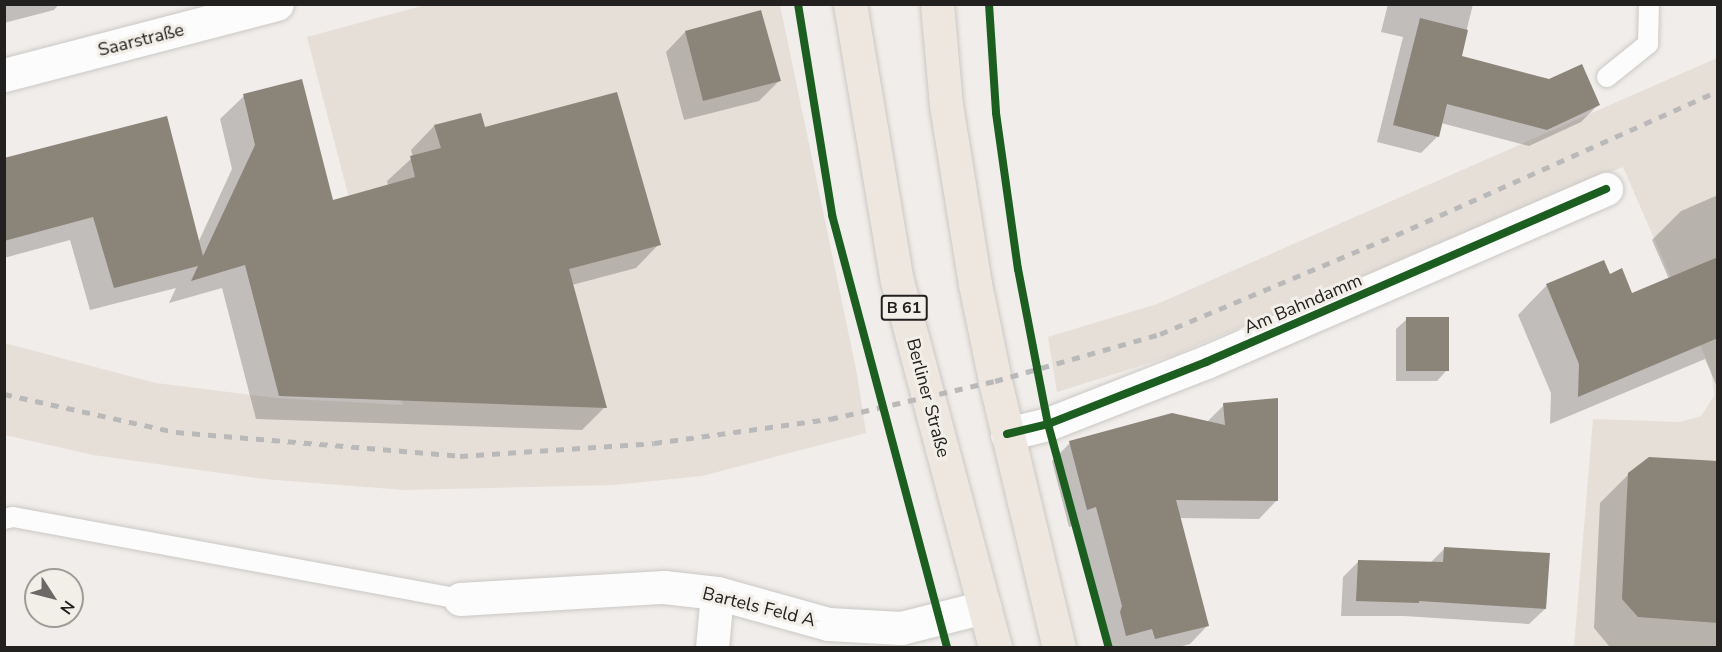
<!DOCTYPE html>
<html>
<head>
<meta charset="utf-8">
<style>
  body { margin:0 }
  #map { position:relative; width:1722px; height:652px; overflow:hidden; background:#f0edea; font-family:"Nunito Sans",sans-serif }
  div>[style] { position:absolute }
  .built>* { inset:0; background:#e6dfd8 }
  .shadow>* { inset:0; background:#0003 }
  .building>* { inset:0; background:#8b8478 }
  .roads { filter:drop-shadow(0 0 2px #cac8c5) drop-shadow(0 0 2px #cac8c5) }
  .service>* { height:20px; margin:-10px; padding:0 10px; transform-origin:10px; border-radius:10px; background:#fdfcfc }
  .minor>* { height:33px; margin:-16.5px; padding:0 16.5px; transform-origin:16.5px; border-radius:16.5px; background:#fdfcfc }
  .primary>* { height:33px; margin:-16.5px; padding:0 16.5px; transform-origin:16.5px; border-radius:16.5px; background:#ede7e0 }
  .rail>* { height:4.5px; margin-top:-2.25px; transform-origin:0; background:repeating-linear-gradient(90deg,#bab9b9 0 8px,transparent 0 16px) }
  .cycleway>* { height:8px; margin:-4px; padding:0 4px; transform-origin:4px; border-radius:4px; background:#1b5e20 }
  span { translate:-50% -50%; white-space:nowrap; text-align:center; line-height:1.15; -webkit-text-stroke:6px #f2eee8; paint-order:stroke }
  .shield-label span { padding:2px 4px; background:#f2eee8; border:2px solid; border-radius:4px; -webkit-text-stroke-width:0 }
  .shield-label { font-size:16px; color:#23211f; font-weight:700 }
  .street-label { font-size:18px; color:#23211f }
  .frame { position:absolute; inset:0; border:6px solid #23211f; pointer-events:none }
  .north { position:absolute; left:24px; top:568px; width:60px; height:60px; box-sizing:border-box; background:#f2eee8; border:2px solid #9f9c98; border-radius:50%; rotate:126deg; font-size:16px; font-weight:700; line-height:24px; text-align:center; color:#23211f }
  .north::after { content:''; display:block; margin:auto; width:21px; height:27px; background:#6b6866; clip-path:polygon(50% 0,100% 100%,50% 72%,0 100%) }
</style>
</head>
<body>
<div id="map">
  <div class="built">
    <div style="clip-path:polygon(425px 5px,780px 5px,857px 374px,866px 433px,702px 476px,614px 485px,405px 490px,263px 479px,93px 455px,5px 435px,4px 343px,156px 383px,276px 398px,403px 405px,307px 37px)"></div>
    <div style="clip-path:polygon(1717px 58px,1717px 647px,1574px 647px,1593px 419px,1680px 422px,1701px 416px,1714px 396px,1711px 370px,1623px 167px,1172px 356px,1057px 392px,1048px 337px,1157px 304px)"></div>
  </div>
  <div class="shadow">
    <div style="clip-path:polygon(4px 4px,59px 4px,54px 10px,4px 23px)"></div>
    <div style="clip-path:polygon(1388px 4px,1473px 4px,1460px 57px,1598px 105px,1581px 122px,1529px 146px,1441px 123px,1438px 136px,1421px 153px,1377px 142px,1403px 37px,1381px 32px)"></div>
    <div style="clip-path:polygon(685px 32px,779px 81px,759px 101px,684px 120px,666px 52px)"></div>
    <div style="clip-path:polygon(244px 96px,332px 202px,388px 186px,387px 181px,413px 157px,411px 150px,434px 126px,484px 129px,659px 244px,636px 268px,572px 285px,605px 407px,582px 430px,256px 419px,222px 288px,169px 303px,176px 288px,90px 310px,70px 240px,4px 258px,4px 161px,198px 243px,232px 169px,220px 119px)"></div>
    <div style="clip-path:polygon(1718px 195px,1718px 389px,1705px 359px,1550px 424px,1551px 393px,1518px 315px,1546px 286px,1603px 262px,1610px 276px,1631px 295px,1669px 279px,1652px 240px,1681px 211px)"></div>
    <div style="clip-path:polygon(1407px 319px,1447px 370px,1437px 381px,1396px 381px,1396px 329px)"></div>
    <div style="clip-path:polygon(1224px 405px,1277px 500px,1259px 519px,1179px 518px,1208px 625px,1190px 644px,1174px 648px,1107px 648px,1103px 631px,1104px 625px,1077px 525px,1069px 527px,1052px 461px,1070px 443px,1207px 422px)"></div>
    <div style="clip-path:polygon(1718px 462px,1718px 648px,1609px 646px,1594px 628px,1600px 503px,1629px 474px)"></div>
    <div style="clip-path:polygon(1445px 548px,1545px 609px,1529px 624px,1404px 616px,1341px 616px,1343px 577px,1358px 562px,1430px 563px)"></div>
  </div>
  <div class="building">
    <div style="clip-path:polygon(761px 10px,781px 81px,703px 101px,685px 31px)"></div>
    <div style="clip-path:polygon(1420px 18px,1468px 30px,1462px 56px,1549px 79px,1582px 64px,1600px 105px,1547px 130px,1447px 104px,1439px 137px,1393px 125px)"></div>
    <div style="clip-path:polygon(302px 79px,333px 200px,415px 177px,410px 156px,441px 148px,434px 125px,481px 113px,485px 127px,617px 92px,661px 245px,569px 269px,607px 408px,279px 396px,245px 265px,191px 281px,198px 266px,114px 288px,93px 217px,4px 241px,4px 158px,167px 116px,203px 256px,255px 145px,243px 94px)"></div>
    <div style="clip-path:polygon(1718px 257px,1718px 338px,1578px 397px,1579px 364px,1546px 284px,1604px 260px,1610px 274px,1622px 268px,1632px 293px)"></div>
    <div style="clip-path:polygon(1406px 317px,1449px 317px,1449px 371px,1406px 371px)"></div>
    <div style="clip-path:polygon(1278px 398px,1278px 501px,1176px 500px,1209px 626px,1155px 639px,1152px 629px,1126px 636px,1120px 612px,1122px 606px,1096px 507px,1087px 510px,1069px 441px,1172px 413px,1225px 425px,1223px 403px)"></div>
    <div style="clip-path:polygon(1649px 457px,1718px 461px,1718px 623px,1638px 617px,1622px 599px,1628px 473px)"></div>
    <div style="clip-path:polygon(1444px 547px,1550px 553px,1546px 609px,1419px 601px,1419px 603px,1356px 601px,1358px 560px,1443px 562px)"></div>
  </div>
  <div class="roads">
    <div class="service">
      <div style="left:1607px;top:77px;width:53px;rotate:-38.8deg"></div>
      <div style="left:1648px;top:44px;width:40px;rotate:-88.6deg"></div>
      <div style="left:4px;top:519px;width:9px;rotate:-13deg"></div>
      <div style="left:13px;top:517px;width:454px;rotate:10.4deg"></div>
    </div>
    <div class="minor">
      <div style="left:4px;top:75px;width:282px;rotate:-14.6deg"></div>
      <div style="left:1007px;top:434px;width:42px;rotate:-13.7deg"></div>
      <div style="left:1048px;top:424px;width:170px;rotate:-21.4deg"></div>
      <div style="left:1206px;top:362px;width:436px;rotate:-23.4deg"></div>
      <div style="left:460px;top:599px;width:204px;rotate:-3.4deg"></div>
      <div style="left:664px;top:587px;width:53px;rotate:6.5deg"></div>
      <div style="left:717px;top:593px;width:115px;rotate:15.6deg"></div>
      <div style="left:828px;top:624px;width:73px;rotate:3.1deg"></div>
      <div style="left:901px;top:628px;width:86px;rotate:-14.2deg"></div>
      <div style="left:712px;top:648px;width:55px;rotate:-84.8deg"></div>
    </div>
    <div class="primary">
      <div style="left:850px;top:4px;width:281px;rotate:80.4deg"></div>
      <div style="left:897px;top:281px;width:380px;rotate:75deg"></div>
      <div style="left:937px;top:4px;width:101px;rotate:84.9deg"></div>
      <div style="left:946px;top:105px;width:181px;rotate:80.8deg"></div>
      <div style="left:975px;top:284px;width:99px;rotate:78.3deg"></div>
      <div style="left:995px;top:381px;width:275px;rotate:76.5deg"></div>
    </div>
  </div>
  <div class="rail">
    <div style="left:4px;top:394px;width:176px;rotate:12.5deg"></div>
    <div style="left:176px;top:432px;width:285px;rotate:4.8deg"></div>
    <div style="left:460px;top:456px;width:194px;rotate:-3.8deg"></div>
    <div style="left:654px;top:443px;width:178px;rotate:-7.8deg"></div>
    <div style="left:830px;top:419px;width:169px;rotate:-13deg"></div>
    <div style="left:995px;top:381px;width:172px;rotate:-15.9deg"></div>
    <div style="left:1160px;top:334px;width:256px;rotate:-22.8deg"></div>
    <div style="left:1396px;top:235px;width:353px;rotate:-24.1deg"></div>
  </div>
  <div class="cycleway">
    <div style="left:798px;top:4px;width:214px;rotate:80.8deg"></div>
    <div style="left:832px;top:215px;width:448px;rotate:75.1deg"></div>
    <div style="left:989px;top:4px;width:109px;rotate:86.3deg"></div>
    <div style="left:996px;top:113px;width:158px;rotate:82deg"></div>
    <div style="left:1018px;top:269px;width:101px;rotate:79.1deg"></div>
    <div style="left:1037px;top:368px;width:57px;rotate:78.9deg"></div>
    <div style="left:1048px;top:424px;width:232px;rotate:74.8deg"></div>
    <div style="left:1007px;top:434px;width:42px;rotate:-13.7deg"></div>
    <div style="left:1048px;top:424px;width:170px;rotate:-21.4deg"></div>
    <div style="left:1206px;top:362px;width:436px;rotate:-23.4deg"></div>
  </div>
  <div class="shield-label">
    <span style="left:904px;top:308px">B 61</span>
  </div>
  <div class="street-label">
    <span style="left:141px;top:40px;rotate:-14deg">Saarstraße</span>
    <span style="left:1303px;top:304px;rotate:-23deg">Am Bahndamm</span>
    <span style="left:928px;top:398px;rotate:75deg">Berliner Straße</span>
    <span style="left:759px;top:607px;rotate:14deg">Bartels Feld A</span>
  </div>
  <div class="frame"></div>
  <div class="north">N</div>
</div>
</body>
</html>
